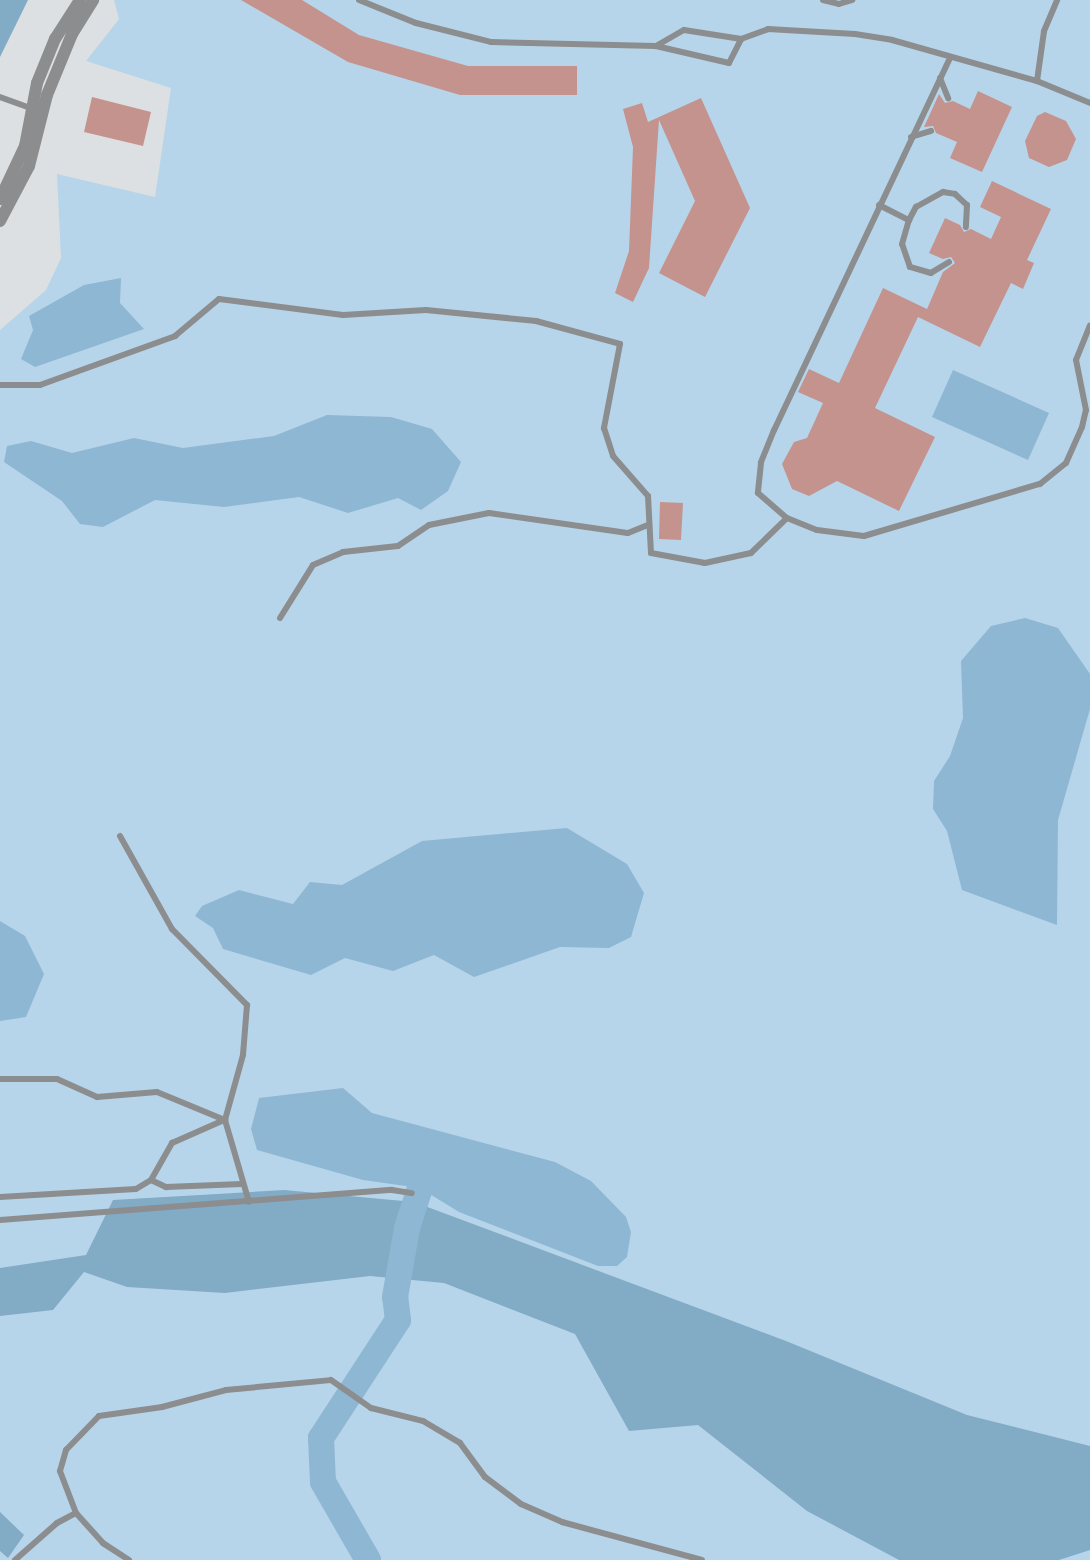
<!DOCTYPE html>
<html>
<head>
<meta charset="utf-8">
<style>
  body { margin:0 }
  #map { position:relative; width:1090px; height:1560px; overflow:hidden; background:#dce0e2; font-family:"PT Sans",sans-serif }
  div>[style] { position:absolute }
  .green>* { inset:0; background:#b7d5ea }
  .forest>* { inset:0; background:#82abc6 }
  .water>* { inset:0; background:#8eb7d3 }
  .river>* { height:26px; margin:-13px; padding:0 13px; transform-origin:13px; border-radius:13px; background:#8eb7d3 }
  .building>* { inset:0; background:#c4938e }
  .service>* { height:6px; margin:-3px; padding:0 3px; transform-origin:3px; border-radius:3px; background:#8c8d8e }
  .minor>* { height:12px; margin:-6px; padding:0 6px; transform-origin:6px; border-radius:6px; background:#8c8d8e }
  span { translate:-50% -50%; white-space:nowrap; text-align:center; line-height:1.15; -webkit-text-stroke:6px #dce0e2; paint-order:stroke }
</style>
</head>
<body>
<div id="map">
  <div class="green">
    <div style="clip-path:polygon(114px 0,1090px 0,1090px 1560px,0 1560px,0 330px,46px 290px,61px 258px,57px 174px,155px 197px,171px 88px,86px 61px,119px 19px)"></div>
  </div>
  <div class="forest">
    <div style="clip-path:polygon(0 0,28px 0,0 57px)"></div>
    <div style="clip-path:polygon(284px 1190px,414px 1202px,786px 1341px,967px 1415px,1090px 1446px,1090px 1550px,1059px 1560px,899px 1560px,807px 1511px,698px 1425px,629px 1431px,575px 1334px,444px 1283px,370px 1276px,225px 1293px,127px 1287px,84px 1272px,53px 1310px,0 1316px,0 1268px,86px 1255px,113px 1200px)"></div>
    <div style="clip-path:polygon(0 1512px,24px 1535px,8px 1558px,0 1551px)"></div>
  </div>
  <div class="water">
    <div style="clip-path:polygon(121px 278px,120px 303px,144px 329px,35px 367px,21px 359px,33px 330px,29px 316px,84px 285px)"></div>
    <div style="clip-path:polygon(953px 370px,1049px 413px,1028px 460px,932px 417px)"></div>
    <div style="clip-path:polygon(327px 415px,391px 417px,432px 429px,461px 462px,448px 491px,421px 510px,398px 498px,348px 513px,299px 497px,224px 507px,155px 500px,103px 527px,80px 524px,62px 501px,4px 462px,7px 446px,31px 441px,72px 453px,134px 438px,183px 448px,274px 436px)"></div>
    <div style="clip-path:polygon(1025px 618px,1058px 628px,1090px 674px,1090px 709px,1058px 820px,1057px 925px,962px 890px,947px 831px,933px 809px,934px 781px,950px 756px,963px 718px,961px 661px,991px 626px)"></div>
    <div style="clip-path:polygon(567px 828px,627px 864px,644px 893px,631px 937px,609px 948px,560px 947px,474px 977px,434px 955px,393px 971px,345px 958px,311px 975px,223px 949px,213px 928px,195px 916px,202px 906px,239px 890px,293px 904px,310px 882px,342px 885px,422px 841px)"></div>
    <div style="clip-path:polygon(0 921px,25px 936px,44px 974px,26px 1017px,0 1021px)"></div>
    <div style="clip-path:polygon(343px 1088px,372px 1113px,555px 1162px,591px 1181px,626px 1217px,631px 1232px,627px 1257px,617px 1266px,598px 1266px,459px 1212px,420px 1188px,363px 1180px,257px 1150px,251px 1129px,259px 1098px)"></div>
  </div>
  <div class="river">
    <div style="left:368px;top:1560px;width:90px;rotate:-120deg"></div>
    <div style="left:323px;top:1482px;width:44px;rotate:-92.6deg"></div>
    <div style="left:321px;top:1438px;width:141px;rotate:-56.9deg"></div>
    <div style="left:398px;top:1320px;width:23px;rotate:-97deg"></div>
    <div style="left:395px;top:1297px;width:70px;rotate:-80.1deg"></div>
    <div style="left:407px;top:1228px;width:42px;rotate:-72deg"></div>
  </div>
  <div class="building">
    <div style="clip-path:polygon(241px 0,302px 0,359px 35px,468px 66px,577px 66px,577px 95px,460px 95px,348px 62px)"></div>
    <div style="clip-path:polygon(978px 91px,1012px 107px,982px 172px,950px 158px,957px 142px,936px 133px,933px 126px,924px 127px,939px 94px,945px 103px,953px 101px,970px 109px)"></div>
    <div style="clip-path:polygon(92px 97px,151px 112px,143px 146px,84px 132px)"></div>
    <div style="clip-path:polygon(701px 98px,750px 208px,705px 297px,659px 273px,695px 201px,659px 120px,649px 268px,633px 302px,615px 293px,629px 251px,633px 147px,623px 109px,642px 103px,648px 122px)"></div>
    <div style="clip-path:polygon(1045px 112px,1066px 121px,1076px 139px,1067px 160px,1049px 167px,1029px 158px,1025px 141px,1037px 116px)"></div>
    <div style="clip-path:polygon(992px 181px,1051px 209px,1027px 260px,1034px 263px,1023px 289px,1011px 283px,980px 347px,918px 317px,875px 408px,935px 437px,899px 511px,837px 481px,809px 496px,792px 489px,782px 464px,794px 442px,807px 438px,823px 403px,798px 392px,809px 369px,839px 383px,883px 288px,927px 309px,943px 272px,955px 263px,951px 257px,943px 259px,929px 253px,945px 218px,960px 225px,964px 232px,971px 229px,991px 239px,1001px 217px,980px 207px)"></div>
    <div style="clip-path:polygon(660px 502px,683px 503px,681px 540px,659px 539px)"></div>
  </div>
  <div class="service">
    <div style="left:359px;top:0;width:61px;rotate:22deg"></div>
    <div style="left:416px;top:23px;width:77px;rotate:14.2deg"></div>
    <div style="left:491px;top:42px;width:165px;rotate:1.4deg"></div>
    <div style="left:656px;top:46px;width:75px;rotate:13.1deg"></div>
    <div style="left:729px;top:63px;width:27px;rotate:-63deg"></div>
    <div style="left:741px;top:39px;width:29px;rotate:-20deg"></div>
    <div style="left:768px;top:29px;width:87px;rotate:3.3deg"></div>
    <div style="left:855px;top:34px;width:37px;rotate:9deg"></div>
    <div style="left:892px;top:40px;width:151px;rotate:15.8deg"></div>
    <div style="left:1037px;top:81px;width:57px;rotate:22.5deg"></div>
    <div style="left:823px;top:0;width:16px;rotate:14deg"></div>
    <div style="left:839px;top:4px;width:14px;rotate:-17deg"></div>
    <div style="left:656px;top:46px;width:32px;rotate:-30deg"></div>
    <div style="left:684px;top:30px;width:58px;rotate:9deg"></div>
    <div style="left:950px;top:58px;width:412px;rotate:115.3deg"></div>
    <div style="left:774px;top:430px;width:35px;rotate:112deg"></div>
    <div style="left:761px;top:463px;width:30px;rotate:96deg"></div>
    <div style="left:758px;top:493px;width:38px;rotate:41deg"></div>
    <div style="left:787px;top:518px;width:32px;rotate:22deg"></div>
    <div style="left:817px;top:530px;width:47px;rotate:7.3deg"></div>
    <div style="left:864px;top:536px;width:184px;rotate:-16.5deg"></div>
    <div style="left:1040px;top:484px;width:33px;rotate:-39deg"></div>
    <div style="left:1066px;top:463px;width:39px;rotate:-66deg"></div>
    <div style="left:1082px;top:427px;width:17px;rotate:-77deg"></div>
    <div style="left:1086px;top:410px;width:51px;rotate:-101.3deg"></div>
    <div style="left:1076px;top:360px;width:37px;rotate:-68deg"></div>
    <div style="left:940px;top:78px;width:22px;rotate:68deg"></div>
    <div style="left:1037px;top:81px;width:50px;rotate:-82deg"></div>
    <div style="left:1044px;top:31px;width:34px;rotate:-67deg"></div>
    <div style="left:0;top:97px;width:33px;rotate:20deg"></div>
    <div style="left:911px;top:137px;width:21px;rotate:-17deg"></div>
    <div style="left:879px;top:205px;width:34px;rotate:27deg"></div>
    <div style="left:949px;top:262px;width:21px;rotate:149deg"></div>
    <div style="left:931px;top:273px;width:22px;rotate:-164deg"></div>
    <div style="left:910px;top:267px;width:24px;rotate:-109deg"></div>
    <div style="left:902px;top:244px;width:25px;rotate:-74deg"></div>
    <div style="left:909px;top:220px;width:15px;rotate:-62deg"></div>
    <div style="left:916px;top:207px;width:31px;rotate:-29deg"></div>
    <div style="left:943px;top:192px;width:12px;rotate:9deg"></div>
    <div style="left:955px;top:194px;width:16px;rotate:43deg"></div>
    <div style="left:967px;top:205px;width:22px;rotate:93deg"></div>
    <div style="left:0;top:385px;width:40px"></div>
    <div style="left:40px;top:385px;width:144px;rotate:-19.9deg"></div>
    <div style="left:175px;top:336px;width:57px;rotate:-40.1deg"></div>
    <div style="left:219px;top:299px;width:125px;rotate:7.4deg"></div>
    <div style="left:343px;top:315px;width:83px;rotate:-3.4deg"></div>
    <div style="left:426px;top:310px;width:111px;rotate:5.7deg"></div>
    <div style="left:536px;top:321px;width:87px;rotate:15.3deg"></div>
    <div style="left:620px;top:344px;width:86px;rotate:100.8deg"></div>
    <div style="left:604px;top:428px;width:29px;rotate:72deg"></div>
    <div style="left:613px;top:456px;width:53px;rotate:48.8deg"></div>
    <div style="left:648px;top:496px;width:57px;rotate:87deg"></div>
    <div style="left:651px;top:553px;width:55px;rotate:10.5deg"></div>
    <div style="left:705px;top:563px;width:47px;rotate:-12.3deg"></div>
    <div style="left:751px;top:553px;width:50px;rotate:-44.2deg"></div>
    <div style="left:280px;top:618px;width:62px;rotate:-58.1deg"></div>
    <div style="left:313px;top:565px;width:33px;rotate:-23deg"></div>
    <div style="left:343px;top:552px;width:55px;rotate:-6.2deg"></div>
    <div style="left:398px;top:546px;width:37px;rotate:-34deg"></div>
    <div style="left:429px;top:525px;width:61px;rotate:-11.3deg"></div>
    <div style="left:489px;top:513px;width:140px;rotate:8.2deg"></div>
    <div style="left:628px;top:533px;width:22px;rotate:-22deg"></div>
    <div style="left:120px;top:836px;width:107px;rotate:60.8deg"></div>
    <div style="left:172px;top:929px;width:107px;rotate:45.4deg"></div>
    <div style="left:247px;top:1005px;width:50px;rotate:94.6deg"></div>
    <div style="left:243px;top:1055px;width:67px;rotate:105.5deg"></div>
    <div style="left:225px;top:1120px;width:85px;rotate:73.7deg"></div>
    <div style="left:0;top:1079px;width:57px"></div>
    <div style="left:57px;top:1079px;width:44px;rotate:24.2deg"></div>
    <div style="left:97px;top:1097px;width:60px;rotate:-4.8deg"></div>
    <div style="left:157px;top:1092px;width:74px;rotate:22.4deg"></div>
    <div style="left:151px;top:1180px;width:43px;rotate:-60.4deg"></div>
    <div style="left:172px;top:1143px;width:57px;rotate:-23.9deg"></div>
    <div style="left:0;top:1197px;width:136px;rotate:-3.4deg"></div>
    <div style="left:136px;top:1189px;width:17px;rotate:-31deg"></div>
    <div style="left:151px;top:1180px;width:17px;rotate:25deg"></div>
    <div style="left:166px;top:1187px;width:76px;rotate:-2.3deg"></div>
    <div style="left:0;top:1220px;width:393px;rotate:-4.4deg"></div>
    <div style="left:392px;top:1190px;width:20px;rotate:9deg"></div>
    <div style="left:15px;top:1560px;width:56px;rotate:-41.4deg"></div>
    <div style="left:57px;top:1523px;width:21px;rotate:-28deg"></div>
    <div style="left:129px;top:1560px;width:31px;rotate:-147deg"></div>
    <div style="left:103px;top:1543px;width:40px;rotate:-132deg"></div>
    <div style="left:76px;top:1513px;width:45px;rotate:-110.9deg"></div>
    <div style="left:60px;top:1471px;width:22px;rotate:-74deg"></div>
    <div style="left:66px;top:1450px;width:47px;rotate:-45.9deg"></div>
    <div style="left:99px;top:1416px;width:64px;rotate:-8.1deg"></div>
    <div style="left:162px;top:1407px;width:66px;rotate:-14.9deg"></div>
    <div style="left:226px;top:1390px;width:105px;rotate:-5.4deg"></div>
    <div style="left:331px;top:1380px;width:49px;rotate:35deg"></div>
    <div style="left:371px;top:1408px;width:54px;rotate:14deg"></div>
    <div style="left:423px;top:1421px;width:43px;rotate:30.7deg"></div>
    <div style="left:460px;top:1443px;width:42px;rotate:53.7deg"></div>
    <div style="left:485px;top:1477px;width:45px;rotate:36.9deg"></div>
    <div style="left:521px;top:1504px;width:45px;rotate:23.7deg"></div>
    <div style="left:562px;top:1522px;width:145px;rotate:15.2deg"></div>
  </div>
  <div class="minor">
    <div style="left:0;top:199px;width:59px;rotate:-64.7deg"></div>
    <div style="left:25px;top:146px;width:64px;rotate:-79.2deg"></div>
    <div style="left:37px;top:83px;width:48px;rotate:-67.8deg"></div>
    <div style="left:55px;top:39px;width:46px;rotate:-57.3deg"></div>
    <div style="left:0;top:221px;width:62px;rotate:-62.2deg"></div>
    <div style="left:29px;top:166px;width:73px;rotate:-75.8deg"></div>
    <div style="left:47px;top:95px;width:66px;rotate:-67.7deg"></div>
    <div style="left:72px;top:34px;width:40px;rotate:-58deg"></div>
  </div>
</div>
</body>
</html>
